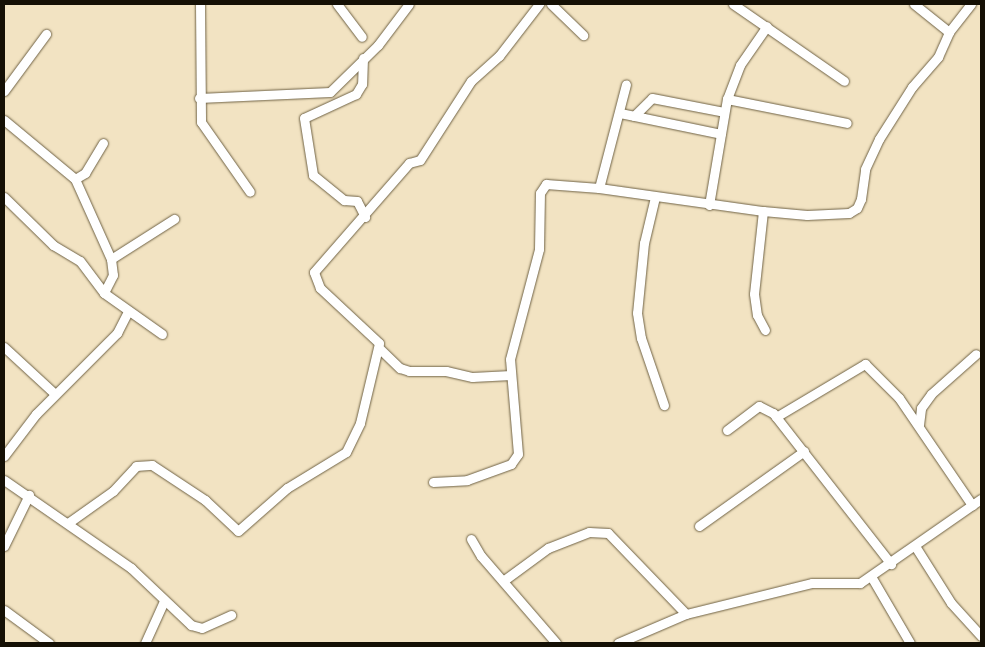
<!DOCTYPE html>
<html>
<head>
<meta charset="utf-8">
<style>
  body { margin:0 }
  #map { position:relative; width:985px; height:647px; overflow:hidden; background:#f2e3c2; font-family:"Work Sans",sans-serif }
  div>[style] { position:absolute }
  .roads { filter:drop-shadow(0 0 1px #6f6245) drop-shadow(0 0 1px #6f6245) }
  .street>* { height:9px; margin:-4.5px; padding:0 4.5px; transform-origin:4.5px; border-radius:4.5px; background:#fff }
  span { translate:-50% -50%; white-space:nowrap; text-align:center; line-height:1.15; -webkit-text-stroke:5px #fff; paint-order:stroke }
  .frame { position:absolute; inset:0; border:5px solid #151005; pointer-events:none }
</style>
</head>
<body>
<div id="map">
  <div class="roads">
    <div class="street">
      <div style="left:200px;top:4px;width:118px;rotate:89.5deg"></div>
      <div style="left:201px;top:122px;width:85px;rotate:55deg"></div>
      <div style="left:337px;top:4px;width:41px;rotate:52.9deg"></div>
      <div style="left:551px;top:4px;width:45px;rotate:44.1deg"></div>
      <div style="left:733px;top:4px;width:135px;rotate:34.7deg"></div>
      <div style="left:914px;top:4px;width:45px;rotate:38.7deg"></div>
      <div style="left:363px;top:58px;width:26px;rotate:92deg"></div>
      <div style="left:362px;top:84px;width:12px;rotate:121deg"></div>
      <div style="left:356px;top:94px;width:57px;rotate:155.2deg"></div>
      <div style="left:304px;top:118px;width:58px;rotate:81deg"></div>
      <div style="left:313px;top:175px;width:40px;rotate:39deg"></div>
      <div style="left:344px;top:200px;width:13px;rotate:4deg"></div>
      <div style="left:357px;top:201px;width:18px;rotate:63deg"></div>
      <div style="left:4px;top:91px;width:71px;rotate:-53.6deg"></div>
      <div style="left:199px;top:98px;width:131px;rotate:-2.6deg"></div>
      <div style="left:330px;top:92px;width:67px;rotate:-44.4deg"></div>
      <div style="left:378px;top:45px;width:51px;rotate:-52.9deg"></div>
      <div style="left:727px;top:99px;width:122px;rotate:11.3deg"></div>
      <div style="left:620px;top:113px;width:103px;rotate:11.7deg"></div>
      <div style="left:634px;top:116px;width:25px;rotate:-45deg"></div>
      <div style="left:652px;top:98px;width:73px;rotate:11deg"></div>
      <div style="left:4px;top:120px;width:92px;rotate:39.7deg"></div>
      <div style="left:75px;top:179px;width:88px;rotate:65.8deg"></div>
      <div style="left:111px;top:259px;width:16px;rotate:83deg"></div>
      <div style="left:113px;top:275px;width:20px;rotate:117deg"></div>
      <div style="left:75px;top:179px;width:12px;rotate:-31deg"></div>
      <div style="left:85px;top:173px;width:35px;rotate:-59deg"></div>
      <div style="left:599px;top:188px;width:107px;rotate:-75.4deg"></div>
      <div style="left:4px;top:197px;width:69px;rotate:44.4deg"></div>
      <div style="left:53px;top:245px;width:31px;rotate:31deg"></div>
      <div style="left:80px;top:261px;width:40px;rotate:53deg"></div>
      <div style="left:104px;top:293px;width:71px;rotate:35.3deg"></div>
      <div style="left:655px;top:197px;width:47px;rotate:103.4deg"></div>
      <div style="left:644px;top:243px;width:70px;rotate:95.7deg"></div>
      <div style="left:637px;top:313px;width:25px;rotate:81deg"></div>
      <div style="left:641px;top:338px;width:71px;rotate:71.1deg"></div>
      <div style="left:709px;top:205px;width:108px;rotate:-80.4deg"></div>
      <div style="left:727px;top:99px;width:36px;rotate:-69deg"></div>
      <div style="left:740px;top:65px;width:47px;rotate:-55.3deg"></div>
      <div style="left:763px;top:211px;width:83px;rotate:96.2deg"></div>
      <div style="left:754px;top:294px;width:21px;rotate:82deg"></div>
      <div style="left:757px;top:315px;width:17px;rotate:62deg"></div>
      <div style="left:111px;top:259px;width:75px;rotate:-32.4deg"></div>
      <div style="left:4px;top:347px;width:69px;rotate:42.7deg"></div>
      <div style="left:379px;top:348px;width:29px;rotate:44deg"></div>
      <div style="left:400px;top:368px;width:9px;rotate:18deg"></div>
      <div style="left:409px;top:371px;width:37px"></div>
      <div style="left:446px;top:371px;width:27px;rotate:13deg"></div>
      <div style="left:472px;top:377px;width:39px;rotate:-3deg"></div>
      <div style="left:776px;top:417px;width:104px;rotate:-30.8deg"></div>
      <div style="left:865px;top:364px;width:48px;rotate:45deg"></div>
      <div style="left:899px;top:398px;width:130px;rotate:55.7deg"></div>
      <div style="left:919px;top:425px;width:17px;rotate:-83deg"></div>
      <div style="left:921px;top:408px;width:17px;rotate:-54deg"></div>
      <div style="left:931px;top:394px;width:60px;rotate:-41.6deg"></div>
      <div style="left:727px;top:430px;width:40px;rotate:-37deg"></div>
      <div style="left:759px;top:406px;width:16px;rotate:27deg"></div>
      <div style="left:773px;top:413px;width:192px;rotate:52deg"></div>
      <div style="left:4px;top:456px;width:53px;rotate:-52.7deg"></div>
      <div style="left:36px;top:414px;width:115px;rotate:-45deg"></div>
      <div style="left:117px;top:333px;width:25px;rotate:-63deg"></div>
      <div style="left:4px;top:480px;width:155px;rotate:34.7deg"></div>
      <div style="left:131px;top:568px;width:83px;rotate:43.5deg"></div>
      <div style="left:191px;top:625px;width:11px;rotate:15deg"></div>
      <div style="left:202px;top:628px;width:32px;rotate:-24deg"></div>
      <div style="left:433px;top:482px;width:34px;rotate:-3deg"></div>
      <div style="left:467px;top:480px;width:47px;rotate:-20deg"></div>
      <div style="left:511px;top:464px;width:12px;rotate:-55deg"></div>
      <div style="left:518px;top:454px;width:95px;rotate:-94.8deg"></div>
      <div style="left:510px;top:359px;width:114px;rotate:-75.2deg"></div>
      <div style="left:539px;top:249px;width:56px;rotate:-89deg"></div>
      <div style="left:540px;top:193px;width:11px;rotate:-56deg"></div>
      <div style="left:546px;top:184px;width:53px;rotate:4.3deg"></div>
      <div style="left:599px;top:188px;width:166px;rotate:8deg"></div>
      <div style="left:763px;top:211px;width:44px;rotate:5.2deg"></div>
      <div style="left:807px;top:215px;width:42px;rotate:-2.7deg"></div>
      <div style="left:849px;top:213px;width:9px;rotate:-32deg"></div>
      <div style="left:857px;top:208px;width:10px;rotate:-66deg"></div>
      <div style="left:861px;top:199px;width:30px;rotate:-82deg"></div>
      <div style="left:865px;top:169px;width:33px;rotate:-65deg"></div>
      <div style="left:879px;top:139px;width:62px;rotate:-57.6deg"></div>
      <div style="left:912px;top:87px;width:40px;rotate:-49deg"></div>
      <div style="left:938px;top:57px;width:27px;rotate:-66deg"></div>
      <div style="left:949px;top:32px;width:36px;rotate:-52deg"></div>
      <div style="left:68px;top:523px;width:55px;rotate:-35.4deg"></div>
      <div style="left:113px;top:491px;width:34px;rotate:-47deg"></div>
      <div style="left:136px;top:466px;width:16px;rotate:-4deg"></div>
      <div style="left:152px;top:465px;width:64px;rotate:33.4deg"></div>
      <div style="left:205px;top:500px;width:45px;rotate:43.2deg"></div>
      <div style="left:238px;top:531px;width:65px;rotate:-41.3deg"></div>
      <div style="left:287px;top:488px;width:69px;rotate:-31.4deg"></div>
      <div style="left:346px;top:452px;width:32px;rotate:-64deg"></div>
      <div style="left:360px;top:423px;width:82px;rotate:-76.6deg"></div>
      <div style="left:379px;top:343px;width:81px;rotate:-137deg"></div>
      <div style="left:320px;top:288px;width:17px;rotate:-111deg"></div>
      <div style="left:314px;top:272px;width:145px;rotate:-48.9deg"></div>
      <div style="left:409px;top:163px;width:11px;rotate:-15deg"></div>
      <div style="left:420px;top:160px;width:94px;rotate:-57.2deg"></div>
      <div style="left:471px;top:81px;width:38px;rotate:-42deg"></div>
      <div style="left:499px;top:56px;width:66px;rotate:-52.4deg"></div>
      <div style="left:699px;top:526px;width:129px;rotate:-35.5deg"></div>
      <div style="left:471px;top:539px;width:20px;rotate:60deg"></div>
      <div style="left:481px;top:556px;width:115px;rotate:49.2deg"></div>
      <div style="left:4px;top:546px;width:57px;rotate:-63.9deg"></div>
      <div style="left:915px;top:546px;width:67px;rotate:57.7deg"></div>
      <div style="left:951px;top:603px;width:45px;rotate:47.7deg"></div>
      <div style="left:872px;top:578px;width:75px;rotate:59.7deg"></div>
      <div style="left:503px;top:581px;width:56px;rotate:-36.3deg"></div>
      <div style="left:548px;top:548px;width:44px;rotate:-21.3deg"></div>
      <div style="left:589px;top:532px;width:19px;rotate:3deg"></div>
      <div style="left:608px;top:533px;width:112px;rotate:46.1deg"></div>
      <div style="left:4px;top:610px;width:56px;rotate:36.3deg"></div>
      <div style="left:145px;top:643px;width:46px;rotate:-65.7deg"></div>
      <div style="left:618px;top:643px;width:74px;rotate:-23.1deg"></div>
      <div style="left:686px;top:614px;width:130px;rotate:-13.8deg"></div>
      <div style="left:812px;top:583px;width:48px"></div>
      <div style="left:860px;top:583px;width:147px;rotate:-34.8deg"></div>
    </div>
  </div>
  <div class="frame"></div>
</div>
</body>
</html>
